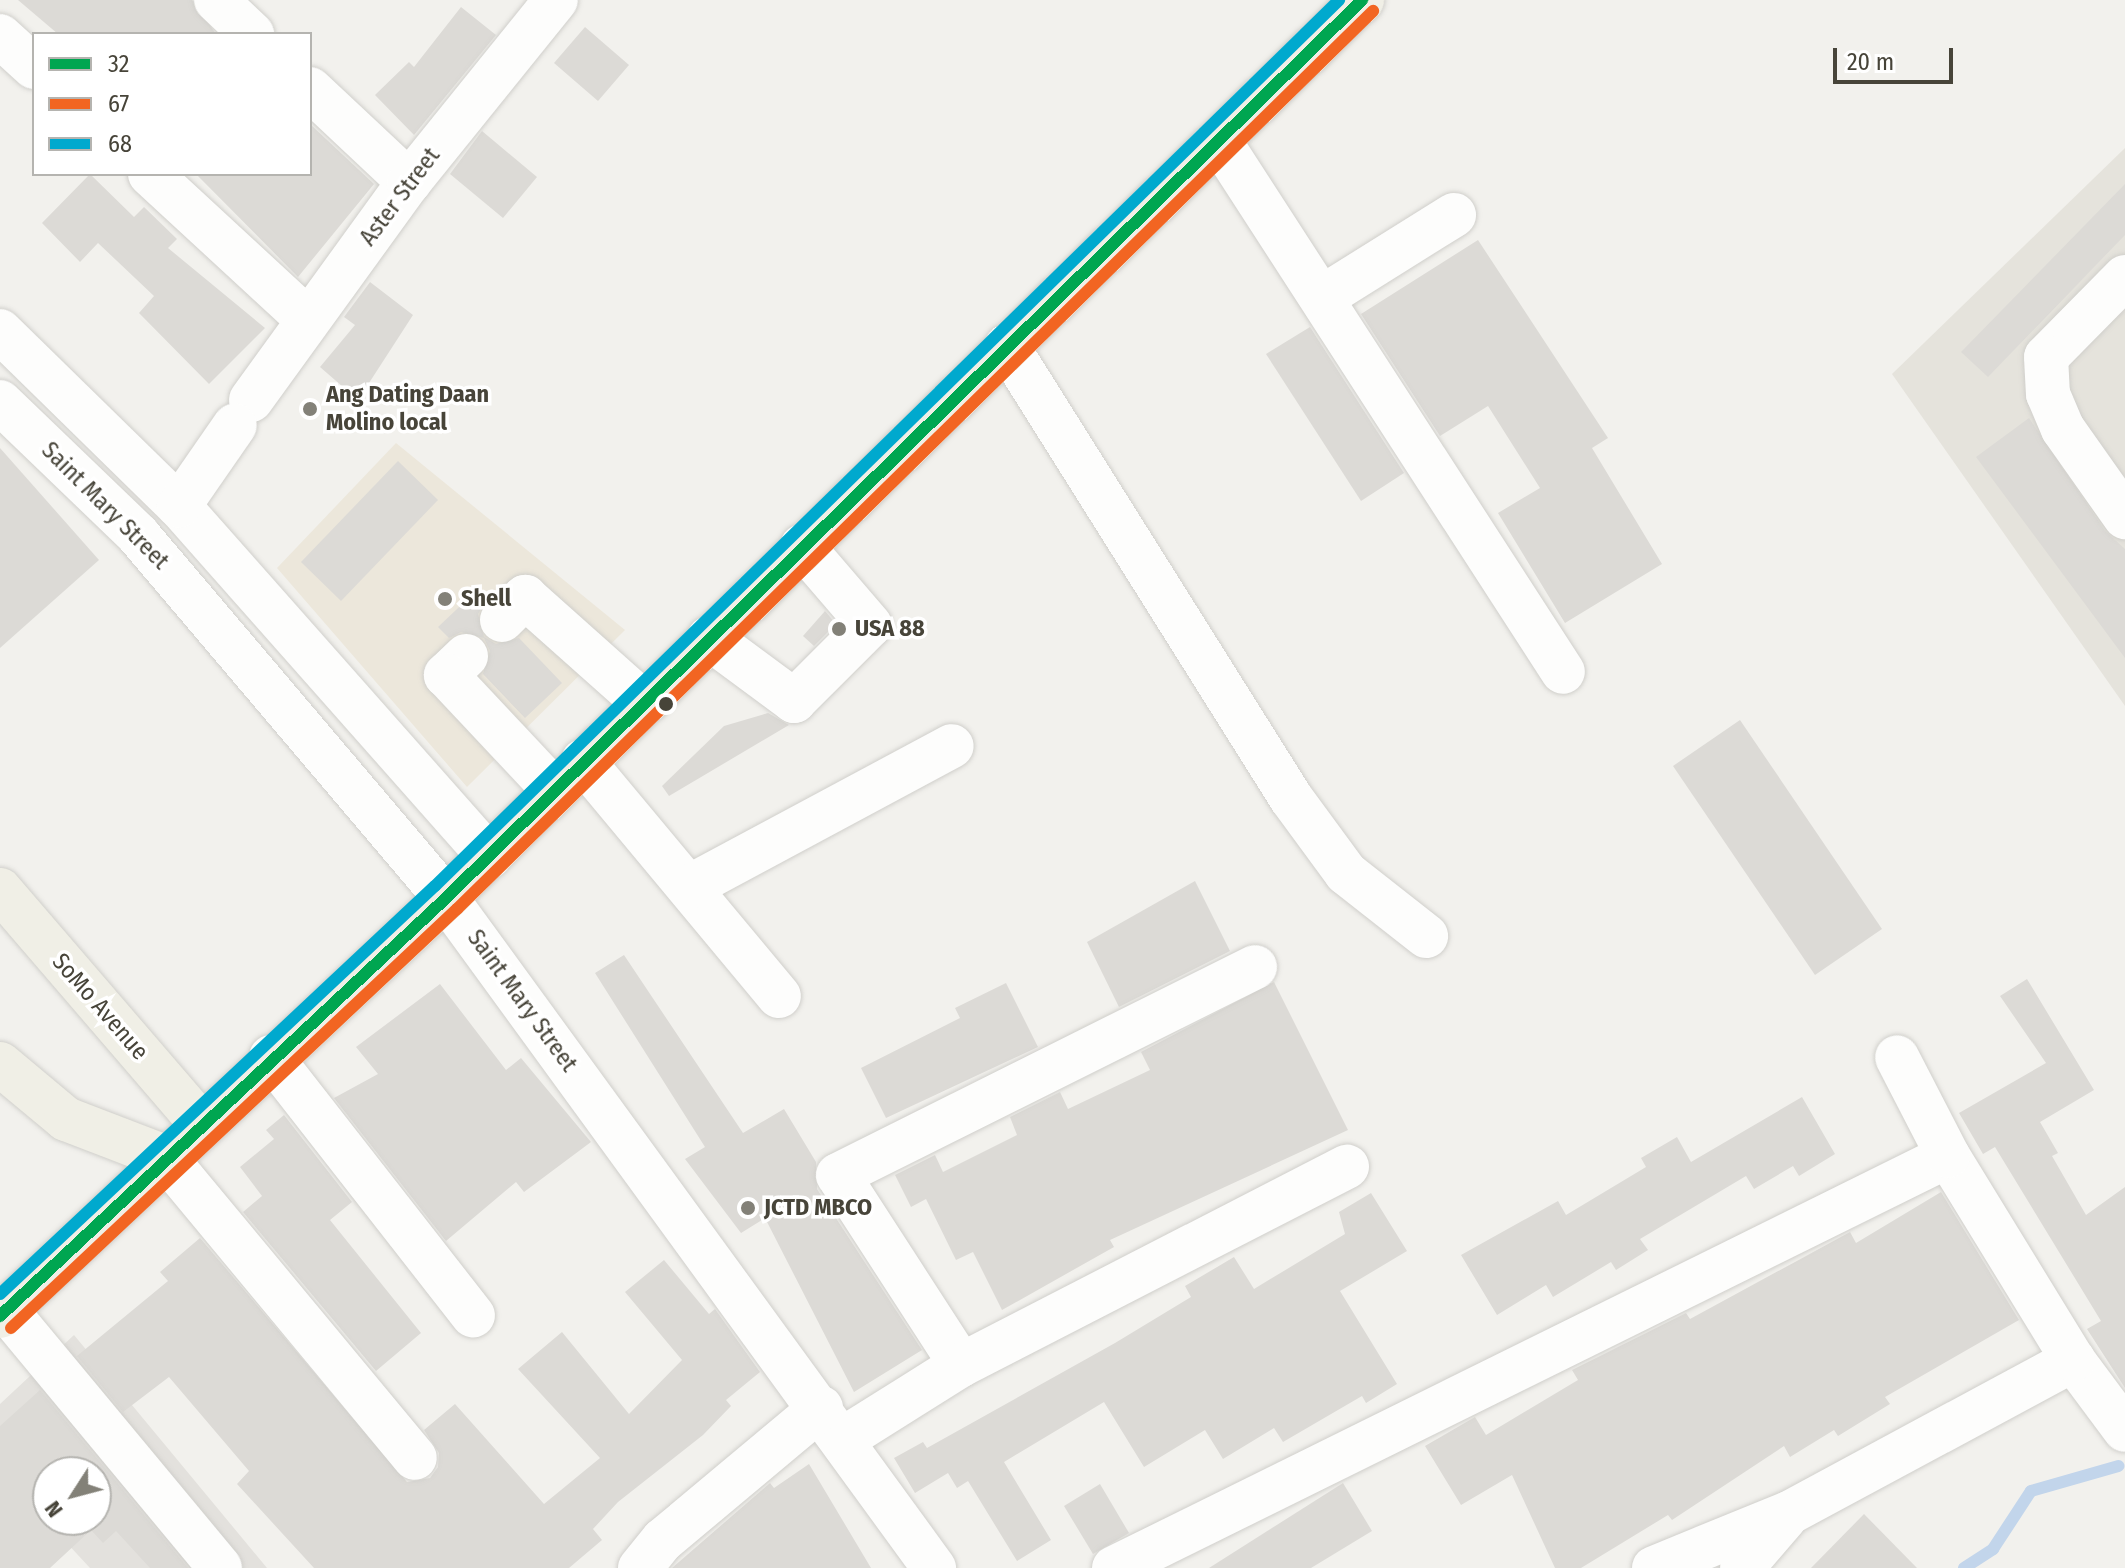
<!DOCTYPE html>
<html>
<head>
<meta charset="utf-8">
<style>
  body { margin:0 }
  #map { position:relative; width:2125px; height:1568px; overflow:hidden; background:#f2f1ed; font-family:"Fira Sans Condensed",sans-serif }
  div>[style] { position:absolute }
  .residential>* { inset:0; background:#e5e3dc }
  .commercial>* { inset:0; background:#ece7db }
  .industrial>* { inset:0; background:#e3e1dd }
  .stream>* { height:12px; margin:-6px; padding:0 6px; transform-origin:6px; border-radius:6px; background:#c2d5eb }
  .building>* { inset:0; background:#dcdad6 }
  .roads { filter:drop-shadow(0 0 2px #d0cfcb) drop-shadow(0 0 2px #d0cfcb) }
  .minor>* { height:44px; margin:-22px; padding:0 22px; transform-origin:22px; border-radius:22px; background:#fdfdfc }
  .major>* { height:44px; margin:-22px; padding:0 22px; transform-origin:22px; border-radius:22px; background:#f0efe6 }
  .bus-1>* { height:12px; margin:-6px; padding:0 6px; transform-origin:6px; border-radius:6px; background:#00a651 }
  .bus-2>* { height:12px; margin:-6px; padding:0 6px; transform-origin:6px; border-radius:6px; background:#f26522 }
  .bus-3>* { height:12px; margin:-6px; padding:0 6px; transform-origin:6px; border-radius:6px; background:#00a9ce }
  .dots>* { width:22px; height:22px; translate:-50% -50%; box-sizing:border-box; border:4px solid #fff; border-radius:50% }
  span { translate:-50% -50%; white-space:nowrap; text-align:center; line-height:1.15; -webkit-text-stroke:7px #fff; paint-order:stroke }
  .street-label { font-size:24px; color:#474439 }
  .poi-label { font-size:24px; color:#474439; font-weight:700 }
  .left { translate:0 -50%; text-align:left }
  .legend { position:absolute; left:32px; top:32px; width:280px; height:144px; box-sizing:border-box; background:#fff; border:2px solid #b5b4b0; margin:0; padding:10px 14px; list-style:none; font-size:24px; color:#474439 }
  .legend li { display:flex; align-items:center; gap:16px; height:40px }
  .legend b { width:40px; border:2px solid #b5b4b0 }
  .north { position:absolute; left:32px; top:1456px; width:80px; height:80px; box-sizing:border-box; background:#fff; border:2px solid #b5b4b0; border-radius:50%; rotate:234deg; font-size:22px; font-weight:700; line-height:32px; text-align:center; color:#474439 }
  .north::after { content:''; display:block; margin:auto; width:28px; height:36px; background:#838178; clip-path:polygon(50% 0,100% 100%,50% 72%,0 100%) }
  .scale { position:absolute; left:1833px; top:48px; width:120px; height:36px; box-sizing:border-box; border:4px solid #474439; border-top:0; padding-left:10px; font-size:24px; line-height:28px; white-space:nowrap; color:#474439; -webkit-text-stroke:6px #fff; paint-order:stroke }
</style>
</head>
<body>
<div id="map">
  <div class="residential">
    <div style="clip-path:polygon(2125px 148px,2125px 706px,1892px 374px)"></div>
  </div>
  <div class="commercial">
    <div style="clip-path:polygon(396px 443px,625px 630px,467px 787px,277px 568px)"></div>
  </div>
  <div class="industrial">
    <div style="clip-path:polygon(evenodd,74px 1335px,267px 1568px,90px 1568px,0 1471px,0 1404px,74px 1335px,48px 1472px,96px 1472px,96px 1520px,48px 1520px,48px 1472px)"></div>
  </div>
  <div class="stream">
    <div style="left:1964px;top:1568px;width:35px;rotate:-33deg"></div>
    <div style="left:1993px;top:1549px;width:69px;rotate:-56.8deg"></div>
    <div style="left:2031px;top:1491px;width:91px;rotate:-16deg"></div>
  </div>
  <div class="building">
    <div style="clip-path:polygon(18px 0,192px 0,216px 34px,58px 34px)"></div>
    <div style="clip-path:polygon(461px 7px,496px 35px,414px 135px,375px 95px,409px 62px,414px 67px)"></div>
    <div style="clip-path:polygon(585px 27px,629px 65px,598px 101px,554px 63px)"></div>
    <div style="clip-path:polygon(310px 124px,374px 184px,298px 277px,196px 174px,310px 174px)"></div>
    <div style="clip-path:polygon(482px 131px,537px 177px,503px 218px,450px 174px)"></div>
    <div style="clip-path:polygon(90px 174px,134px 217px,144px 207px,177px 239px,168px 248px,265px 328px,209px 384px,139px 313px,154px 296px,98px 243px,80px 262px,42px 223px)"></div>
    <div style="clip-path:polygon(2125px 184px,2125px 235px,1988px 377px,1961px 352px)"></div>
    <div style="clip-path:polygon(1478px 240px,1608px 438px,1592px 448px,1662px 564px,1565px 623px,1498px 513px,1540px 488px,1488px 406px,1440px 436px,1361px 314px)"></div>
    <div style="clip-path:polygon(370px 282px,413px 315px,358px 400px,320px 367px,355px 325px,344px 317px)"></div>
    <div style="clip-path:polygon(1310px 327px,1404px 473px,1361px 501px,1266px 354px)"></div>
    <div style="clip-path:polygon(2029px 418px,2105px 531px,2125px 549px,2125px 658px,1976px 457px)"></div>
    <div style="clip-path:polygon(0 448px,99px 560px,0 648px)"></div>
    <div style="clip-path:polygon(398px 461px,438px 500px,341px 601px,301px 562px)"></div>
    <div style="clip-path:polygon(475px 592px,485px 602px,478px 614px,484px 637px,496px 644px,519px 638px,562px 683px,525px 718px,483px 674px,490px 651px,484px 638px,461px 632px,449px 638px,438px 627px)"></div>
    <div style="clip-path:polygon(825px 611px,836px 624px,814px 646px,803px 636px)"></div>
    <div style="clip-path:polygon(768px 713px,789px 725px,669px 796px,662px 786px,724px 726px)"></div>
    <div style="clip-path:polygon(1740px 720px,1882px 929px,1815px 975px,1673px 766px)"></div>
    <div style="clip-path:polygon(1195px 881px,1230px 951px,1119px 1007px,1087px 942px)"></div>
    <div style="clip-path:polygon(624px 955px,743px 1133px,784px 1109px,816px 1162px,817px 1189px,922px 1350px,854px 1392px,765px 1218px,741px 1233px,685px 1159px,705px 1147px,595px 973px)"></div>
    <div style="clip-path:polygon(2027px 979px,2094px 1090px,2040px 1122px,2058px 1153px,2052px 1156px,2086px 1215px,2125px 1187px,2125px 1388px,2087px 1329px,2101px 1321px,1995px 1147px,1983px 1154px,1959px 1113px,2046px 1063px,2000px 996px)"></div>
    <div style="clip-path:polygon(1274px 982px,1348px 1130px,1110px 1240px,1114px 1247px,1002px 1310px,973px 1252px,956px 1260px,926px 1199px,911px 1207px,895px 1175px,935px 1155px,943px 1172px,1017px 1135px,1010px 1117px,1060px 1092px,1068px 1109px,1150px 1070px,1141px 1052px)"></div>
    <div style="clip-path:polygon(1006px 983px,1038px 1047px,886px 1118px,861px 1068px,960px 1018px,955px 1008px)"></div>
    <div style="clip-path:polygon(440px 984px,506px 1070px,521px 1058px,591px 1142px,524px 1192px,516px 1182px,446px 1241px,334px 1098px,378px 1074px,356px 1047px)"></div>
    <div style="clip-path:polygon(1802px 1097px,1835px 1154px,1799px 1176px,1793px 1166px,1754px 1189px,1746px 1176px,1640px 1239px,1648px 1250px,1616px 1270px,1611px 1262px,1553px 1297px,1546px 1285px,1497px 1315px,1461px 1255px,1558px 1201px,1566px 1215px,1646px 1167px,1641px 1158px,1677px 1137px,1691px 1162px)"></div>
    <div style="clip-path:polygon(284px 1115px,352px 1202px,330px 1220px,421px 1333px,376px 1371px,243px 1212px,262px 1196px,240px 1167px,274px 1139px,266px 1130px)"></div>
    <div style="clip-path:polygon(1941px 1192px,2019px 1320px,1885px 1397px,1890px 1404px,1838px 1436px,1834px 1430px,1790px 1457px,1784px 1446px,1672px 1520px,1668px 1515px,1581px 1568px,1555px 1568px,1512px 1475px,1461px 1505px,1425px 1446px,1475px 1417px,1486px 1435px,1578px 1380px,1572px 1370px,1686px 1313px,1690px 1319px,1850px 1232px,1856px 1243px)"></div>
    <div style="clip-path:polygon(1371px 1193px,1407px 1251px,1340px 1291px,1397px 1384px,1366px 1403px,1362px 1396px,1283px 1442px,1274px 1428px,1223px 1459px,1205px 1430px,1144px 1467px,1104px 1402px,1004px 1462px,1051px 1540px,1017px 1561px,968px 1481px,957px 1488px,948px 1473px,915px 1493px,894px 1458px,923px 1442px,927px 1448px,1115px 1343px,1191px 1297px,1185px 1286px,1234px 1257px,1254px 1289px,1345px 1234px,1339px 1212px)"></div>
    <div style="clip-path:polygon(200px 1238px,407px 1482px,430px 1478px,438px 1467px,439px 1453px,424px 1430px,455px 1404px,544px 1504px,600px 1458px,518px 1369px,562px 1332px,629px 1414px,682px 1360px,625px 1292px,664px 1260px,709px 1314px,715px 1309px,760px 1372px,726px 1400px,731px 1406px,703px 1435px,618px 1502px,593px 1529px,602px 1540px,569px 1568px,314px 1568px,237px 1484px,249px 1471px,169px 1377px,123px 1412px,77px 1356px,168px 1281px,160px 1272px)"></div>
    <div style="clip-path:polygon(evenodd,40px 1390px,188px 1568px,150px 1568px,116px 1531px,103px 1543px,91px 1530px,50px 1568px,0 1568px,0 1426px,40px 1390px,48px 1472px,96px 1472px,96px 1520px,48px 1520px,48px 1472px)"></div>
    <div style="clip-path:polygon(809px 1464px,871px 1568px,672px 1568px,770px 1483px,774px 1488px)"></div>
    <div style="clip-path:polygon(1343px 1483px,1372px 1531px,1311px 1568px,1209px 1568px)"></div>
    <div style="clip-path:polygon(1100px 1484px,1129px 1533px,1093px 1554px,1064px 1506px)"></div>
    <div style="clip-path:polygon(1864px 1514px,1917px 1568px,1811px 1568px)"></div>
  </div>
  <div class="roads">
    <div class="minor">
      <div style="left:216px;top:0;width:50px;rotate:43.4deg"></div>
      <div style="left:0;top:36px;width:46px;rotate:42.4deg"></div>
      <div style="left:310px;top:89px;width:136px;rotate:43.2deg"></div>
      <div style="left:1220px;top:142px;width:631px;rotate:57.09deg"></div>
      <div style="left:150px;top:174px;width:215px;rotate:42.7deg"></div>
      <div style="left:2125px;top:277px;width:112px;rotate:134.6deg"></div>
      <div style="left:2046px;top:357px;width:37px;rotate:87deg"></div>
      <div style="left:2048px;top:394px;width:38px;rotate:67deg"></div>
      <div style="left:2063px;top:429px;width:108px;rotate:54.8deg"></div>
      <div style="left:1326px;top:295px;width:151px;rotate:-32deg"></div>
      <div style="left:0;top:331px;width:250px;rotate:44.4deg"></div>
      <div style="left:179px;top:506px;width:468px;rotate:48.5deg"></div>
      <div style="left:1007px;top:346px;width:534px;rotate:57.86deg"></div>
      <div style="left:1291px;top:798px;width:93px;rotate:53.7deg"></div>
      <div style="left:1346px;top:873px;width:102px;rotate:38.2deg"></div>
      <div style="left:251px;top:400px;width:269px;rotate:-54.1deg"></div>
      <div style="left:409px;top:182px;width:234px;rotate:-51.1deg"></div>
      <div style="left:0;top:402px;width:192px;rotate:43.9deg"></div>
      <div style="left:138px;top:535px;width:476px;rotate:49.7deg"></div>
      <div style="left:446px;top:898px;width:829px;rotate:53.93deg"></div>
      <div style="left:179px;top:506px;width:98px;rotate:-55.3deg"></div>
      <div style="left:502px;top:620px;width:33px;rotate:-45deg"></div>
      <div style="left:525px;top:597px;width:158px;rotate:41.7deg"></div>
      <div style="left:709px;top:638px;width:106px;rotate:36.5deg"></div>
      <div style="left:794px;top:701px;width:107px;rotate:-45deg"></div>
      <div style="left:870px;top:625px;width:104px;rotate:-130.7deg"></div>
      <div style="left:466px;top:656px;width:28px;rotate:136deg"></div>
      <div style="left:446px;top:675px;width:158px;rotate:46.8deg"></div>
      <div style="left:583px;top:761px;width:306px;rotate:50.2deg"></div>
      <div style="left:689px;top:887px;width:298px;rotate:-28.2deg"></div>
      <div style="left:271px;top:1057px;width:328px;rotate:52deg"></div>
      <div style="left:165px;top:1157px;width:391px;rotate:50.3deg"></div>
      <div style="left:6px;top:1310px;width:335px;rotate:50.3deg"></div>
      <div style="left:2073px;top:1360px;width:87px;rotate:53.4deg"></div>
      <div style="left:961px;top:1365px;width:226px;rotate:-122.9deg"></div>
      <div style="left:838px;top:1175px;width:466px;rotate:-26.5deg"></div>
      <div style="left:843px;top:1439px;width:139px;rotate:-32.1deg"></div>
      <div style="left:961px;top:1365px;width:434px;rotate:-27.2deg"></div>
      <div style="left:640px;top:1568px;width:36px;rotate:-51deg"></div>
      <div style="left:663px;top:1540px;width:206px;rotate:-39.9deg"></div>
      <div style="left:1114px;top:1568px;width:930px;rotate:-26.29deg"></div>
      <div style="left:1654px;top:1568px;width:146px;rotate:-22.2deg"></div>
      <div style="left:1789px;top:1513px;width:323px;rotate:-28.3deg"></div>
      <div style="left:2073px;top:1360px;width:239px;rotate:-121.5deg"></div>
      <div style="left:1948px;top:1156px;width:111px;rotate:-117.3deg"></div>
      <div style="left:1742px;top:1568px;width:66px;rotate:-49.3deg"></div>
    </div>
    <div class="major">
      <div style="left:0;top:890px;width:308px;rotate:49.3deg"></div>
      <div style="left:0;top:1064px;width:86px;rotate:39.8deg"></div>
      <div style="left:66px;top:1119px;width:106px;rotate:21deg"></div>
      <div style="left:0;top:1316px;width:611px;rotate:-43.14deg"></div>
      <div style="left:446px;top:898px;width:1283px;rotate:-44.43deg"></div>
    </div>
  </div>
  <div class="bus-1">
    <div style="left:0;top:1316px;width:611px;rotate:-43.14deg"></div>
    <div style="left:446px;top:898px;width:1283px;rotate:-44.43deg"></div>
  </div>
  <div class="bus-2">
    <div style="left:11px;top:1328px;width:612px;rotate:-43.21deg"></div>
    <div style="left:457px;top:909px;width:1283px;rotate:-44.43deg"></div>
  </div>
  <div class="bus-3">
    <div style="left:0;top:1294px;width:596px;rotate:-43.17deg"></div>
    <div style="left:435px;top:886px;width:1266px;rotate:-44.42deg"></div>
  </div>
  <div class="dots">
    <div style="left:310px;top:409px;background:#838178"></div>
    <div style="left:445px;top:599px;background:#838178"></div>
    <div style="left:839px;top:629px;background:#838178"></div>
    <div style="left:666px;top:704px;background:#474439"></div>
    <div style="left:748px;top:1208px;background:#838178"></div>
  </div>
  <div class="street-label">
    <span style="left:400px;top:197px;rotate:-53deg">Aster Street</span>
    <span style="left:105px;top:506px;rotate:45deg">Saint Mary Street</span>
    <span style="left:522px;top:1001px;rotate:54deg">Saint Mary Street</span>
    <span style="left:100px;top:1007px;rotate:49deg">SoMo Avenue</span>
  </div>
  <div class="poi-label">
    <span class="left" style="left:326px;top:409px">Ang Dating Daan<br>Molino local</span>
    <span class="left" style="left:461px;top:599px">Shell</span>
    <span class="left" style="left:855px;top:629px">USA 88</span>
    <span class="left" style="left:764px;top:1208px">JCTD MBCO</span>
  </div>
  <ul class="legend">
  <li><b style="height:10px;background:#00a651"></b>32</li>
  <li><b style="height:10px;background:#f26522"></b>67</li>
  <li><b style="height:10px;background:#00a9ce"></b>68</li>
  </ul>
  <div class="north">N</div>
  <div class="scale">20 m</div>
</div>
</body>
</html>
